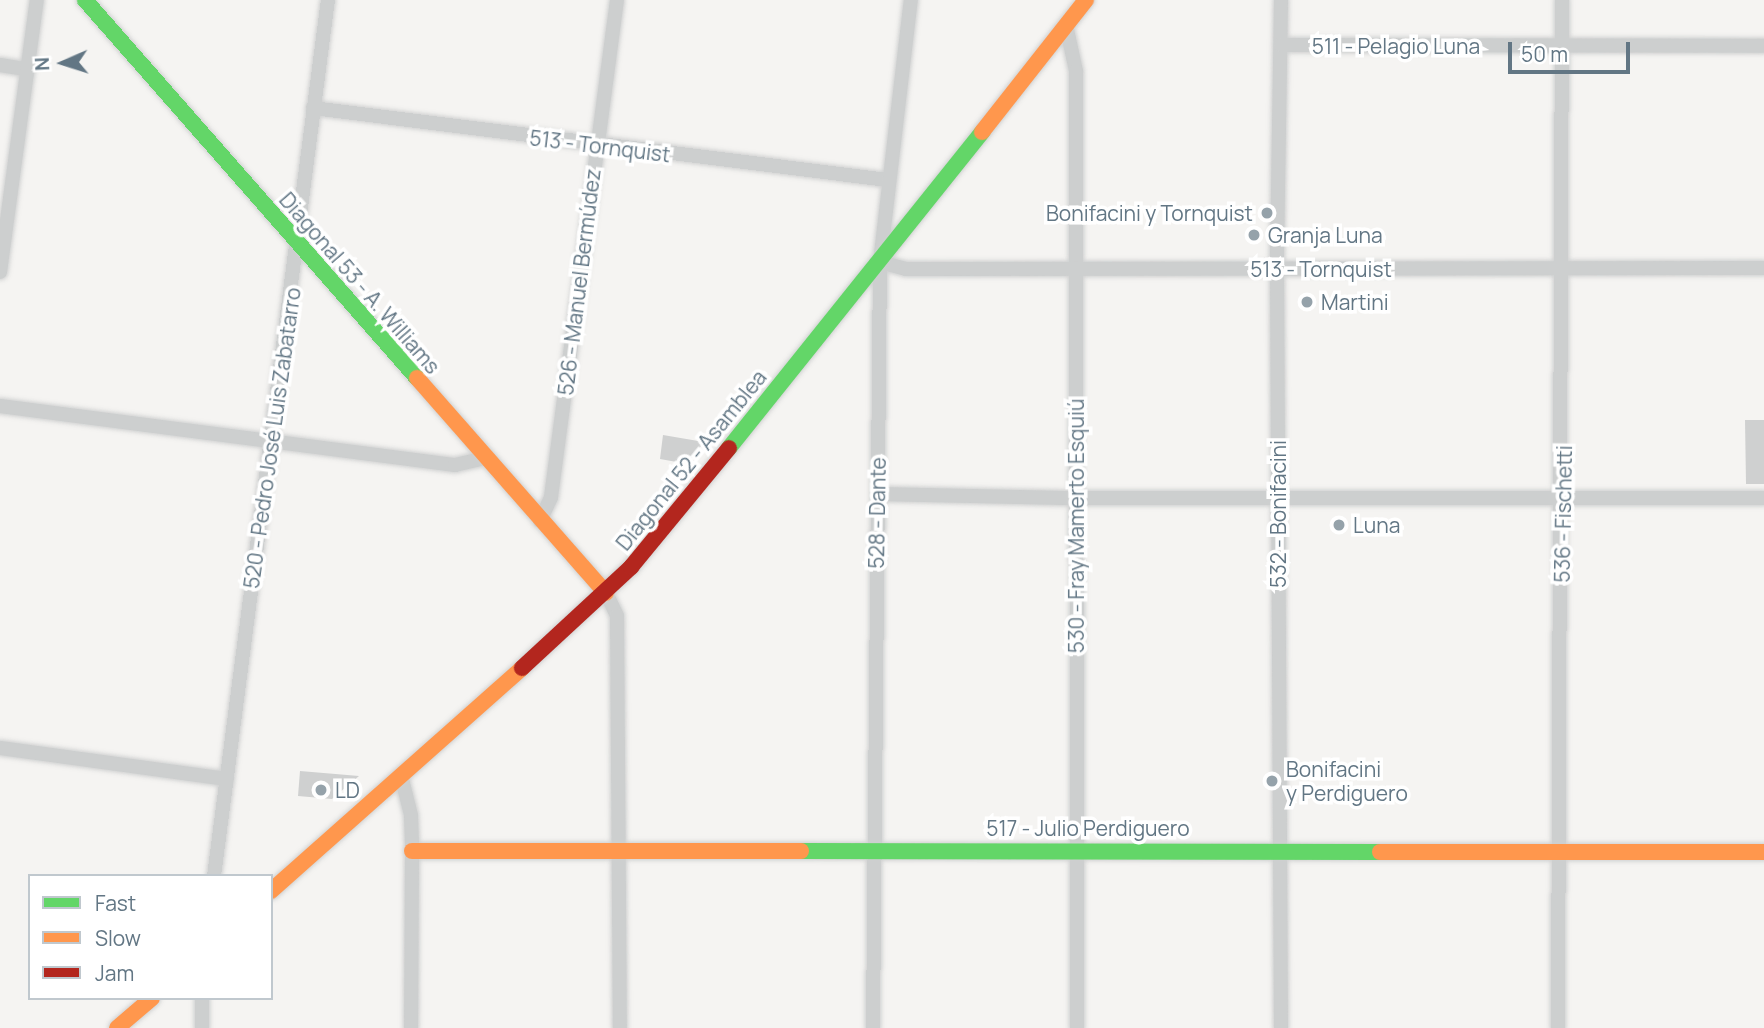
<!DOCTYPE html>
<html>
<head>
<meta charset="utf-8">
<style>
  body { margin:0 }
  #map { position:relative; width:1764px; height:1028px; overflow:hidden; background:#f5f4f2; font-family:Manrope,sans-serif }
  div>[style] { position:absolute }
  .building>* { inset:0; background:#cfd0d0 }
  .roads { filter:drop-shadow(0 0 2px #d1d2d2) drop-shadow(0 0 2px #d1d2d2) }
  .street>* { height:14px; margin:-7px; padding:0 7px; transform-origin:7px; border-radius:7px; background:#cdcfcf }
  .fast>* { height:16px; margin:-8px; padding:0 8px; transform-origin:8px; border-radius:8px; background:#63d668 }
  .slow>* { height:16px; margin:-8px; padding:0 8px; transform-origin:8px; border-radius:8px; background:#ff974d }
  .jam>* { height:16px; margin:-8px; padding:0 8px; transform-origin:8px; border-radius:8px; background:#b3261e }
  .dots>* { width:19px; height:19px; translate:-50% -50%; box-sizing:border-box; border:4px solid #fff; border-radius:50% }
  span { translate:-50% -50%; white-space:nowrap; text-align:center; line-height:1.15; -webkit-text-stroke:7px #fff; paint-order:stroke }
  .street-label { font-size:21px; color:#627684 }
  .poi-label { font-size:21px; color:#627684 }
  .right { translate:-100% -50%; text-align:right }
  .left { translate:0 -50%; text-align:left }
  .legend { position:absolute; left:28px; top:874px; width:245px; height:126px; box-sizing:border-box; background:#fff; border:2px solid #c0c8ce; margin:0; padding:9px 12px; list-style:none; font-size:21px; color:#627684 }
  .legend li { display:flex; align-items:center; gap:14px; height:35px }
  .legend b { width:35px; border:2px solid #c0c8ce }
  .north { position:absolute; left:28px; top:28px; width:70px; height:70px; -webkit-text-stroke:5px #fff; paint-order:stroke; rotate:267deg; font-size:19px; font-weight:700; line-height:28px; text-align:center; color:#627684 }
  .north::after { content:''; display:block; margin:auto; width:24px; height:32px; background:#627684; clip-path:polygon(50% 0,100% 100%,50% 72%,0 100%) }
  .scale { position:absolute; left:1508px; top:42px; width:122px; height:32px; box-sizing:border-box; border:4px solid #627684; border-top:0; padding-left:9px; font-size:21px; line-height:24px; white-space:nowrap; color:#627684; -webkit-text-stroke:5px #fff; paint-order:stroke }
</style>
</head>
<body>
<div id="map">
  <div class="building">
    <div style="clip-path:polygon(1745px 420px,1764px 420px,1764px 484px,1746px 484px)"></div>
    <div style="clip-path:polygon(663px 435px,704px 442px,688px 464px,660px 459px)"></div>
    <div style="clip-path:polygon(300px 771px,359px 776px,332px 799px,298px 796px)"></div>
  </div>
  <div class="roads">
    <div class="street">
      <div style="left:1281px;top:0;width:269px;rotate:90.9deg"></div>
      <div style="left:1277px;top:269px;width:759px;rotate:89.7deg"></div>
      <div style="left:1066px;top:25px;width:47px;rotate:77.7deg"></div>
      <div style="left:1076px;top:71px;width:957px;rotate:89.94deg"></div>
      <div style="left:1281px;top:45px;width:483px;rotate:0.1deg"></div>
      <div style="left:0;top:65px;width:26px;rotate:9deg"></div>
      <div style="left:313px;top:108px;width:579px;rotate:7.14deg"></div>
      <div style="left:880px;top:262px;width:27px;rotate:15deg"></div>
      <div style="left:906px;top:269px;width:858px;rotate:-0.07deg"></div>
      <div style="left:0;top:272px;width:275px;rotate:-82.3deg"></div>
      <div style="left:0;top:406px;width:459px;rotate:7.4deg"></div>
      <div style="left:455px;top:465px;width:31px;rotate:-13deg"></div>
      <div style="left:878px;top:494px;width:199px;rotate:1.2deg"></div>
      <div style="left:1077px;top:498px;width:687px"></div>
      <div style="left:540px;top:521px;width:26px;rotate:-65deg"></div>
      <div style="left:551px;top:497px;width:501px;rotate:-82.44deg"></div>
      <div style="left:606px;top:593px;width:25px;rotate:64deg"></div>
      <div style="left:617px;top:616px;width:412px;rotate:89.6deg"></div>
      <div style="left:0;top:748px;width:229px;rotate:7.8deg"></div>
      <div style="left:402px;top:779px;width:38px;rotate:76deg"></div>
      <div style="left:411px;top:816px;width:35px;rotate:88deg"></div>
      <div style="left:412px;top:851px;width:177px;rotate:90.3deg"></div>
      <div style="left:214px;top:876px;width:883px;rotate:-82.59deg"></div>
      <div style="left:202px;top:1028px;width:30px;rotate:-90deg"></div>
      <div style="left:873px;top:1028px;width:766px;rotate:-89.48deg"></div>
      <div style="left:880px;top:262px;width:264px;rotate:-83.3deg"></div>
      <div style="left:1558px;top:1028px;width:1028px;rotate:-89.78deg"></div>
    </div>
    <div class="fast">
      <div style="left:85px;top:0;width:503px;rotate:48.71deg"></div>
      <div style="left:729px;top:448px;width:405px;rotate:-51.3deg"></div>
      <div style="left:801px;top:851px;width:579px;rotate:0.1deg"></div>
    </div>
    <div class="slow">
      <div style="left:982px;top:132px;width:168px;rotate:-51.8deg"></div>
      <div style="left:417px;top:378px;width:286px;rotate:48.7deg"></div>
      <div style="left:412px;top:851px;width:389px"></div>
      <div style="left:1380px;top:852px;width:384px"></div>
      <div style="left:271px;top:891px;width:336px;rotate:-41.6deg"></div>
      <div style="left:117px;top:1028px;width:46px;rotate:-40.6deg"></div>
    </div>
    <div class="jam">
      <div style="left:522px;top:668px;width:149px;rotate:-42.8deg"></div>
      <div style="left:631px;top:567px;width:154px;rotate:-50.5deg"></div>
    </div>
  </div>
  <div class="dots">
    <div style="left:1267px;top:213px;background:#95a2aa"></div>
    <div style="left:1254px;top:235px;background:#95a2aa"></div>
    <div style="left:1307px;top:302px;background:#95a2aa"></div>
    <div style="left:1339px;top:525px;background:#95a2aa"></div>
    <div style="left:1272px;top:781px;background:#95a2aa"></div>
    <div style="left:321px;top:790px;background:#95a2aa"></div>
  </div>
  <div class="street-label">
    <span style="left:1396px;top:46px">511 - Pelagio Luna</span>
    <span style="left:600px;top:146px;rotate:7deg">513 - Tornquist</span>
    <span style="left:1321px;top:269px">513 - Tornquist</span>
    <span style="left:579px;top:282px;rotate:-83deg">526 - Manuel Bermúdez</span>
    <span style="left:360px;top:283px;rotate:49deg">Diagonal 53 - A. Williams</span>
    <span style="left:272px;top:438px;rotate:-82deg">520 - Pedro José Luis Zabatarro</span>
    <span style="left:691px;top:460px;rotate:-51deg">Diagonal 52 - Asamblea</span>
    <span style="left:877px;top:513px;rotate:-89deg">528 - Dante</span>
    <span style="left:1278px;top:514px;rotate:-90deg">532 - Bonifacini</span>
    <span style="left:1563px;top:514px;rotate:-89deg">536 - Fischetti</span>
    <span style="left:1076px;top:526px;rotate:-90deg">530 - Fray Mamerto Esquiú</span>
    <span style="left:1088px;top:828px">517 - Julio Perdiguero</span>
  </div>
  <div class="poi-label">
    <span class="right" style="left:1253px;top:213px">Bonifacini y Tornquist</span>
    <span class="left" style="left:1268px;top:235px">Granja Luna</span>
    <span class="left" style="left:1321px;top:302px">Martini</span>
    <span class="left" style="left:1353px;top:525px">Luna</span>
    <span class="left" style="left:1286px;top:781px">Bonifacini<br>y Perdiguero</span>
    <span class="left" style="left:335px;top:790px">LD</span>
  </div>
  <ul class="legend">
  <li><b style="height:9px;background:#63d668"></b>Fast</li>
  <li><b style="height:9px;background:#ff974d"></b>Slow</li>
  <li><b style="height:9px;background:#b3261e"></b>Jam</li>
  </ul>
  <div class="north">N</div>
  <div class="scale">50 m</div>
</div>
</body>
</html>
